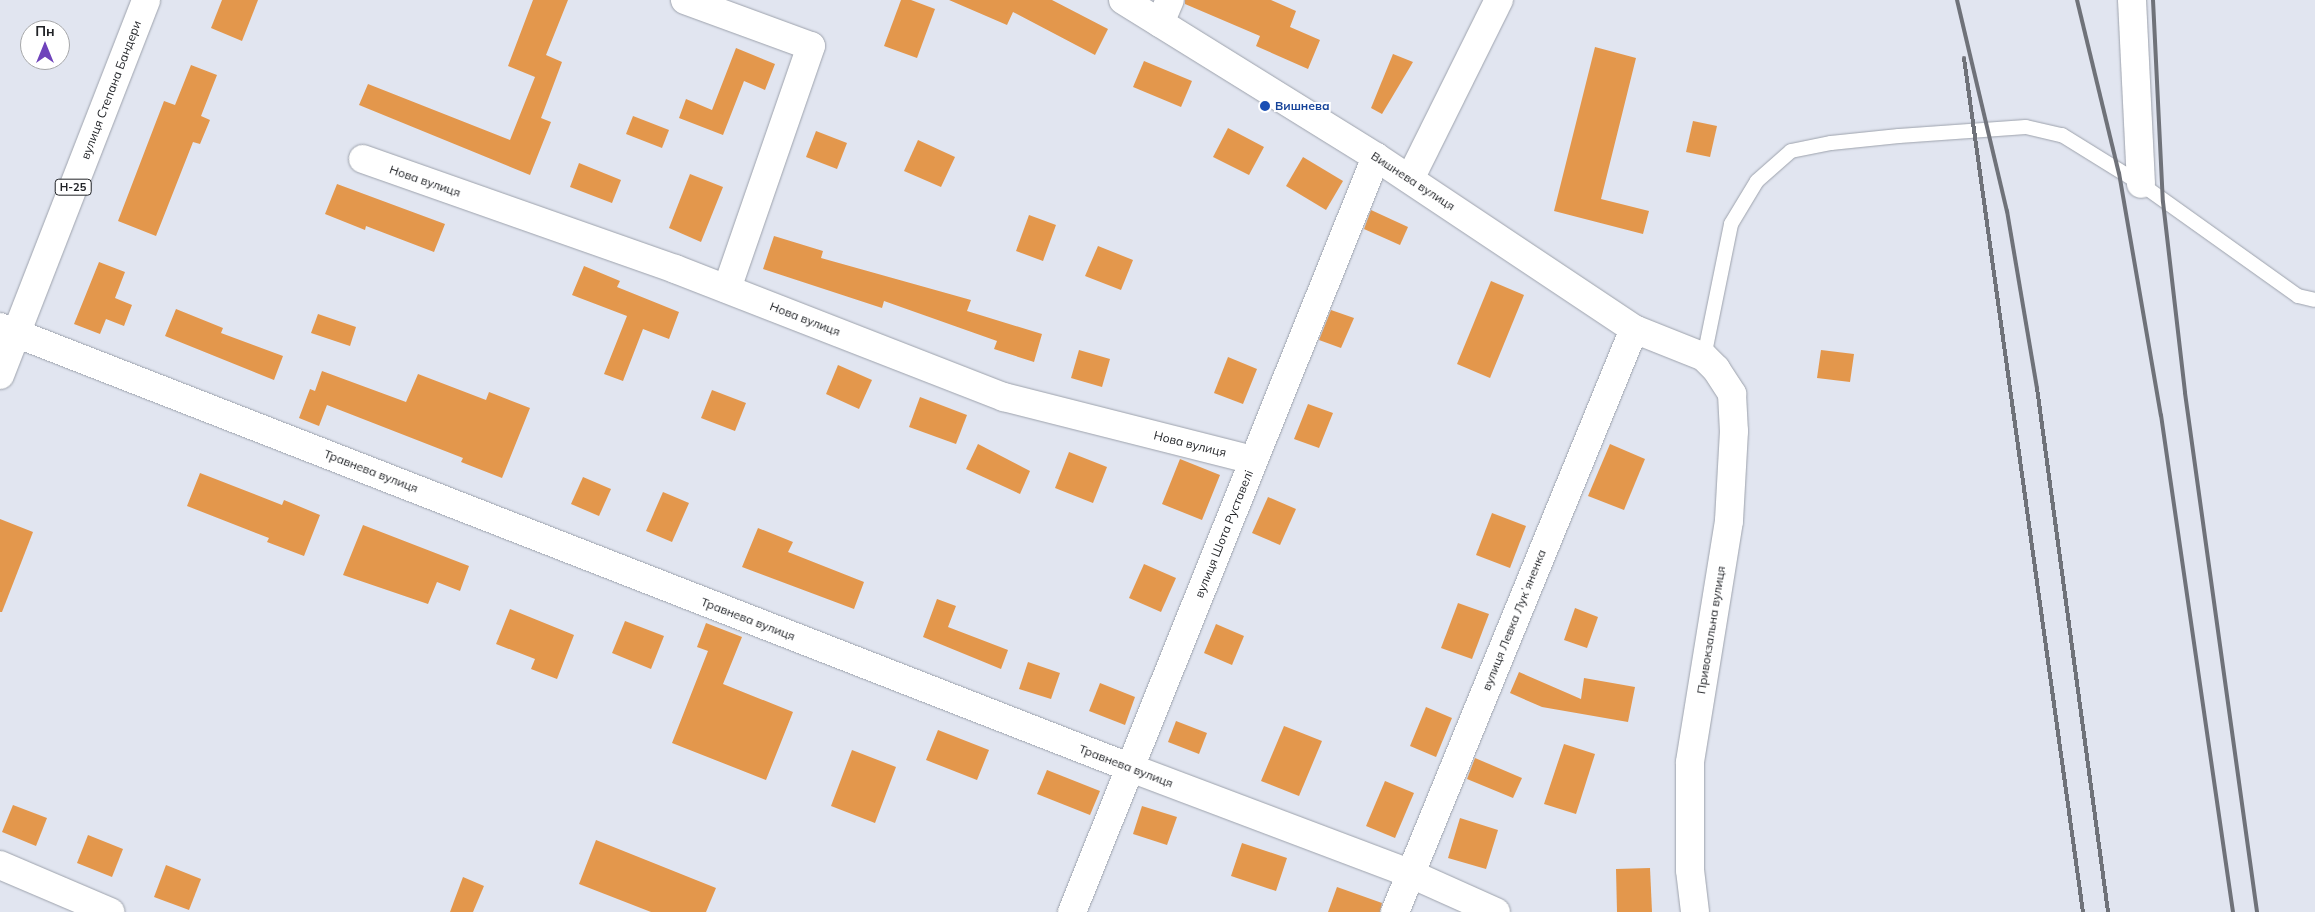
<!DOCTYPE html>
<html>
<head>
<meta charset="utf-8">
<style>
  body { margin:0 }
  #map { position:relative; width:2315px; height:912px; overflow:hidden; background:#e1e5f0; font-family:Mulish,sans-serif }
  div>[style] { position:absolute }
  .building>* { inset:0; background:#e3974c }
  .roads { filter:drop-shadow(0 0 1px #9da2ac) drop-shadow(0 0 1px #9da2ac) }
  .lane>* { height:14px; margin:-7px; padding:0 7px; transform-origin:7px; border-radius:7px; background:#fff }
  .street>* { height:28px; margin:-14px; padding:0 14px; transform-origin:14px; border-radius:14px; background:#fff }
  .primary>* { height:28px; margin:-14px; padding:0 14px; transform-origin:14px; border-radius:14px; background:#fff }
  .rail>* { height:4px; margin:-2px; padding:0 2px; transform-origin:2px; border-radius:2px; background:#6f7279 }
  .dots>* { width:14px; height:14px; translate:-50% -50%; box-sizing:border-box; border:2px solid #fff; border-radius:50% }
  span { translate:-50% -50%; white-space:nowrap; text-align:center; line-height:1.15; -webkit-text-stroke:4px #fff; paint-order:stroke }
  .shield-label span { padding:1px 4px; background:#fff; border:1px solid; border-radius:4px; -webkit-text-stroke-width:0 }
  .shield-label { font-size:11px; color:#212327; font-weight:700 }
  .street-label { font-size:12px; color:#212327 }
  .transit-label { font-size:12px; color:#164399; font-weight:700 }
  .left { translate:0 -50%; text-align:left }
  .north { position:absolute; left:20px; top:20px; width:50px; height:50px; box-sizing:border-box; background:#fff; border:1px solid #a6a7a9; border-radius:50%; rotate:0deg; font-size:14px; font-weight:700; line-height:20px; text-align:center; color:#212327 }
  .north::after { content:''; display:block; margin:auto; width:18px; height:22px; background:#6f43bb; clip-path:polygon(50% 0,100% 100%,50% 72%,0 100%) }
</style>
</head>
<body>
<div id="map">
  <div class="building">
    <div style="clip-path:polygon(222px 0,258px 0,242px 41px,211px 28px)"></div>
    <div style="clip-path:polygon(533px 0,568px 0,546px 55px,562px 62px,541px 118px,551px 122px,530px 175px,359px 105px,368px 84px,510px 140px,535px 77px,508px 66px)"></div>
    <div style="clip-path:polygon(901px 0,911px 0,935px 9px,917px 58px,884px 46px)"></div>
    <div style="clip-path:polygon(949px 0,1052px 0,1108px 29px,1095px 55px,1013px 12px,1007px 25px)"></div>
    <div style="clip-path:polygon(1185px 0,1271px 0,1296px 11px,1290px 27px,1320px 40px,1308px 69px,1256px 46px,1260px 36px,1185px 4px)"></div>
    <div style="clip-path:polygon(1595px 47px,1636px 58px,1601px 199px,1649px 211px,1643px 234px,1554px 211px)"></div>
    <div style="clip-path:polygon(736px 48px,775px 64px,765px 90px,744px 81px,723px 135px,679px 118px,686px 99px,712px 110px)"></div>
    <div style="clip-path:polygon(1393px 54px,1413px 62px,1382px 114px,1371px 108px)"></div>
    <div style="clip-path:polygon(1144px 61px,1192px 81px,1181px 107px,1133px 87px)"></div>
    <div style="clip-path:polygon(191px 65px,217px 75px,201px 116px,210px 120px,200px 144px,193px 142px,156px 236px,118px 221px,164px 101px,175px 105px)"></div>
    <div style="clip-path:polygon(633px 116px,669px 130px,662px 148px,626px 134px)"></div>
    <div style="clip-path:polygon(1693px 121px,1717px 126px,1710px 157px,1686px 152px)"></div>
    <div style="clip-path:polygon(1228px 128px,1264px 147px,1249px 175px,1213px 157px)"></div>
    <div style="clip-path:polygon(816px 131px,847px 143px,837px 169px,806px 157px)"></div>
    <div style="clip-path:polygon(918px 140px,955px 157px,941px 187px,904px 171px)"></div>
    <div style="clip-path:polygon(1303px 157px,1343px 181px,1326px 210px,1286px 186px)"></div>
    <div style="clip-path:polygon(579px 163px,621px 180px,612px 203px,570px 187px)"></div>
    <div style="clip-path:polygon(690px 174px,723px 187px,701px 242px,669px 228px)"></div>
    <div style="clip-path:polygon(337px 184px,445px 224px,434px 252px,366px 226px,365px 230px,325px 214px)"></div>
    <div style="clip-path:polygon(1371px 210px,1408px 227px,1400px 245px,1364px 229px)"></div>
    <div style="clip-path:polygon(1029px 215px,1056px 225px,1043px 261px,1016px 251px)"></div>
    <div style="clip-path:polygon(774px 236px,823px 251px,821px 258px,971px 300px,967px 311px,1042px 334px,1034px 362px,994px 349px,997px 341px,884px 301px,882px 308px,763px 269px)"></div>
    <div style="clip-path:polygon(1098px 246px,1133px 260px,1121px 290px,1085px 276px)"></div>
    <div style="clip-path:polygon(99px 262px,125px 272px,115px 298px,132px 305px,124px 326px,106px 319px,100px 334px,74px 324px)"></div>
    <div style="clip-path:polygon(584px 266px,620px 281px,617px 287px,679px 312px,669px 339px,643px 329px,623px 381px,604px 374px,627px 316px,572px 295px)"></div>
    <div style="clip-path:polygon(1491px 281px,1524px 295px,1490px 378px,1457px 364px)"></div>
    <div style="clip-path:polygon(176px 309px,223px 328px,221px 333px,283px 356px,274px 380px,165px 336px)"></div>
    <div style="clip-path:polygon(1331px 310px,1354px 318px,1341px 348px,1319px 340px)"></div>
    <div style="clip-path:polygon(318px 314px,356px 327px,350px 346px,311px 333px)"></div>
    <div style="clip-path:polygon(1079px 350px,1110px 359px,1102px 387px,1071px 378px)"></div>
    <div style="clip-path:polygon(1821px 350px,1854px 354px,1850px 382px,1817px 378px)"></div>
    <div style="clip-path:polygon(1228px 357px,1257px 369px,1243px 404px,1214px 393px)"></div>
    <div style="clip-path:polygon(838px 365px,872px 380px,859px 409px,826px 394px)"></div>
    <div style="clip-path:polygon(322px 371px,406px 402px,418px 374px,486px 400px,489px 392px,530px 408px,502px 478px,461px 462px,463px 458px,327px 405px,319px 426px,299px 418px,310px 389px,315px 391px)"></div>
    <div style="clip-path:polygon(712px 390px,746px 403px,735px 431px,701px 418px)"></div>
    <div style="clip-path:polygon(920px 397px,967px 415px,956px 444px,909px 427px)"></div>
    <div style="clip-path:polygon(1308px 404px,1333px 413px,1319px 448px,1294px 439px)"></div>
    <div style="clip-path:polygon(978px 444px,1030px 471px,1020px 494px,966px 469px)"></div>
    <div style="clip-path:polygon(1610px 444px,1645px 459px,1624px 510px,1588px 496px)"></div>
    <div style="clip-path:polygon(1069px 452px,1107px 467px,1093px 503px,1055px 488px)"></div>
    <div style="clip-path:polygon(1180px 459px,1220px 475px,1202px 520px,1162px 504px)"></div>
    <div style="clip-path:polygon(200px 473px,282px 505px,284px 500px,320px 515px,304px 556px,267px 542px,269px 538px,187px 506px)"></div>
    <div style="clip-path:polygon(583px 477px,611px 489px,599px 516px,571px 504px)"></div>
    <div style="clip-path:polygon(663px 492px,689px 503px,672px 542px,646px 531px)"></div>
    <div style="clip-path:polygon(1268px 497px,1296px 509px,1280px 545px,1252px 533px)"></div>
    <div style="clip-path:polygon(1492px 513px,1526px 526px,1510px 568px,1476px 555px)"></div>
    <div style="clip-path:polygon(0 519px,33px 532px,2px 612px,0 612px)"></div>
    <div style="clip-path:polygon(363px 525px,469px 566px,460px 591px,437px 582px,428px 604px,343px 575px)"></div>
    <div style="clip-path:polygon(758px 528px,793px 542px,788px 552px,864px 582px,854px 609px,742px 567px)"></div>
    <div style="clip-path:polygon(1144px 564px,1176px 578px,1161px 612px,1129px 598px)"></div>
    <div style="clip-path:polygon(937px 599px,956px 606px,948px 627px,1008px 650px,1001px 669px,923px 637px)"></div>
    <div style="clip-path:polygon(1458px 603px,1489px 614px,1472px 659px,1441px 648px)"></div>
    <div style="clip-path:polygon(1575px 608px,1598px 617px,1587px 648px,1564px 640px)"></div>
    <div style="clip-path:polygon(510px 609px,574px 635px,557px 679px,531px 669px,535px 659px,496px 644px)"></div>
    <div style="clip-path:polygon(625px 621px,664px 636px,651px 669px,612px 653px)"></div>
    <div style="clip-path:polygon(706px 623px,742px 637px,723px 684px,793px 712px,766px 780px,672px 743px,708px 651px,697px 647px)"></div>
    <div style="clip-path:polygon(1216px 624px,1244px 636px,1232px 665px,1204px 653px)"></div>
    <div style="clip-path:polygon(1028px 662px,1060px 673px,1051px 699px,1019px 689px)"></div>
    <div style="clip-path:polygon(1519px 672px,1581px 699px,1584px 678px,1635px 687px,1628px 722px,1542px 707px,1510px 693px)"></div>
    <div style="clip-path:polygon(1100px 683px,1135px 697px,1125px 725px,1089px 711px)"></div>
    <div style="clip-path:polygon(1426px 707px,1452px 718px,1436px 757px,1410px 746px)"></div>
    <div style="clip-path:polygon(1176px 721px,1207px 733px,1199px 754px,1168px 742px)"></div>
    <div style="clip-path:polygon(1284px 726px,1322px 741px,1299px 796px,1261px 781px)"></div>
    <div style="clip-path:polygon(938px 730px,989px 750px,977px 780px,926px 760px)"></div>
    <div style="clip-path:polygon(1564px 744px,1595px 754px,1576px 814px,1544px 804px)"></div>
    <div style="clip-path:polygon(852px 750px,896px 767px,875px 823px,831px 806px)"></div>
    <div style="clip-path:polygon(1475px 758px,1522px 778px,1513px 798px,1467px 779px)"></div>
    <div style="clip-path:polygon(1047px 770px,1100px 791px,1090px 815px,1037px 794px)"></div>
    <div style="clip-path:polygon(1385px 781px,1414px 793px,1395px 838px,1366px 826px)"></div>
    <div style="clip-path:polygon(13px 805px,47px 818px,36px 846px,2px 832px)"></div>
    <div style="clip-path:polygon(1142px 806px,1177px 817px,1167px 845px,1133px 834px)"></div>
    <div style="clip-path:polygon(1460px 818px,1498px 830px,1486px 869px,1448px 858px)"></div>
    <div style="clip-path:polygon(88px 835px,123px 849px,112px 877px,77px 863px)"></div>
    <div style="clip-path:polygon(596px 840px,716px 888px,706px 912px,651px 912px,579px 884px)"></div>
    <div style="clip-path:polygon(1242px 843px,1287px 858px,1276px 891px,1231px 876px)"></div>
    <div style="clip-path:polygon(166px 865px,201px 879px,189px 910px,154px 897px)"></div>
    <div style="clip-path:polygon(1650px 868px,1652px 912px,1617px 912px,1616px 869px)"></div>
    <div style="clip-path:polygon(463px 877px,484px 886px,473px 912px,450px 912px)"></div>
    <div style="clip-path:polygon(1337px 887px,1382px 903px,1380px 912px,1328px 912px)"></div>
  </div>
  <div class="roads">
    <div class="lane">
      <div style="left:1704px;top:357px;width:136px;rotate:-78.5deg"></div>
      <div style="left:1731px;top:224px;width:50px;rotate:-58.8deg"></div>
      <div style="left:1757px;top:181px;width:45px;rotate:-41.4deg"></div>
      <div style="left:1791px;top:151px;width:41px;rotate:-11.3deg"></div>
      <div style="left:1831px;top:143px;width:68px;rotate:-5.9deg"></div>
      <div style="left:1899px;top:136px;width:127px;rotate:-4.1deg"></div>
      <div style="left:2026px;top:127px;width:37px;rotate:13deg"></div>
      <div style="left:2062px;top:135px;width:93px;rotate:31.8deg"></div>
      <div style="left:2141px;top:184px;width:193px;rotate:35.5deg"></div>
      <div style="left:2298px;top:296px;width:17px;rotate:13deg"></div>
    </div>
    <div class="street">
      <div style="left:685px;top:0;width:134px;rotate:20.1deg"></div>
      <div style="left:811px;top:46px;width:257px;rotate:109.1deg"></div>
      <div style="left:1123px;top:0;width:298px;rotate:31.8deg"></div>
      <div style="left:1376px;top:157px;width:310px;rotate:33.7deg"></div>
      <div style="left:1634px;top:329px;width:75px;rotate:21.8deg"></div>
      <div style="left:1704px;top:357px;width:17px;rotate:45deg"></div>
      <div style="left:1716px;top:369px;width:30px;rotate:57deg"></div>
      <div style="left:1732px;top:394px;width:37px;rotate:87deg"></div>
      <div style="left:1734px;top:431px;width:90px;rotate:93.2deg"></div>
      <div style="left:1729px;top:521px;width:245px;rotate:99.2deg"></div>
      <div style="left:1690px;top:763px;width:107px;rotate:90deg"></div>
      <div style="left:1690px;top:870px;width:42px;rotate:83.2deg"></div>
      <div style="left:2132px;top:0;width:184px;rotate:87.2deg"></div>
      <div style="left:1160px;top:23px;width:25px;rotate:-67deg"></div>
      <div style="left:363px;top:159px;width:331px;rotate:19.4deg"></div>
      <div style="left:675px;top:269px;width:353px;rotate:21.3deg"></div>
      <div style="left:1004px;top:397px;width:257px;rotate:14.2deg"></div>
      <div style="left:1410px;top:179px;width:200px;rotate:-63.6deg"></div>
      <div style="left:0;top:327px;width:1214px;rotate:21.3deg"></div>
      <div style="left:1131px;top:768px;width:299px;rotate:20.7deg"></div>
      <div style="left:1411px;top:874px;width:93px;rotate:24.1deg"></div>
      <div style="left:0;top:865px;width:120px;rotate:23.1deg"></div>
      <div style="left:1072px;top:912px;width:814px;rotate:-68.07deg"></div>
      <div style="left:1395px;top:912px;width:630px;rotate:-67.71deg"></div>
    </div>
    <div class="primary">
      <div style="left:0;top:375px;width:402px;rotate:-68.7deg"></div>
    </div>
  </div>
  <div class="rail">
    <div style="left:1957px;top:0;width:217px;rotate:76.7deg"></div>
    <div style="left:2007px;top:211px;width:180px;rotate:80.4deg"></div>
    <div style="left:2037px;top:388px;width:529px;rotate:82.28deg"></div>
    <div style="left:2077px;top:0;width:178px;rotate:76.4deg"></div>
    <div style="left:2119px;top:173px;width:246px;rotate:80.2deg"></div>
    <div style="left:2161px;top:415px;width:502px;rotate:81.76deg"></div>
    <div style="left:2153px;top:0;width:202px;rotate:87.2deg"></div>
    <div style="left:2163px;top:202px;width:192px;rotate:83.4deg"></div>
    <div style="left:2185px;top:393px;width:524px;rotate:82.1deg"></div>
    <div style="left:1964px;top:58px;width:862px;rotate:82.07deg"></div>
  </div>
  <div class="dots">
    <div style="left:1265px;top:106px;background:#1a4fb4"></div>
  </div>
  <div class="shield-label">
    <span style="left:73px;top:187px">Н-25</span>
  </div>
  <div class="street-label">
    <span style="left:111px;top:90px;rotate:-69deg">вулиця Степана Бандери</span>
    <span style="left:425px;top:181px;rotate:19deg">Нова вулиця</span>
    <span style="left:1413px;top:181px;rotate:33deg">Вишнева вулиця</span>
    <span style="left:805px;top:319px;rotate:21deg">Нова вулиця</span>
    <span style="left:1190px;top:444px;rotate:14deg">Нова вулиця</span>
    <span style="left:371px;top:471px;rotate:21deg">Травнева вулиця</span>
    <span style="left:1224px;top:534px;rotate:-68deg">вулиця Шота Руставелі</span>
    <span style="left:748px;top:619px;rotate:21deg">Травнева вулиця</span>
    <span style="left:1514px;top:620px;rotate:-68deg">вулиця Левка Лукʼяненка</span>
    <span style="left:1711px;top:630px;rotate:-81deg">Привокзальна вулиця</span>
    <span style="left:1126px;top:766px;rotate:21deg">Травнева вулиця</span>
  </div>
  <div class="transit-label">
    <span class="left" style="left:1275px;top:106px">Вишнева</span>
  </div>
  <div class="north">Пн</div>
</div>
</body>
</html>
